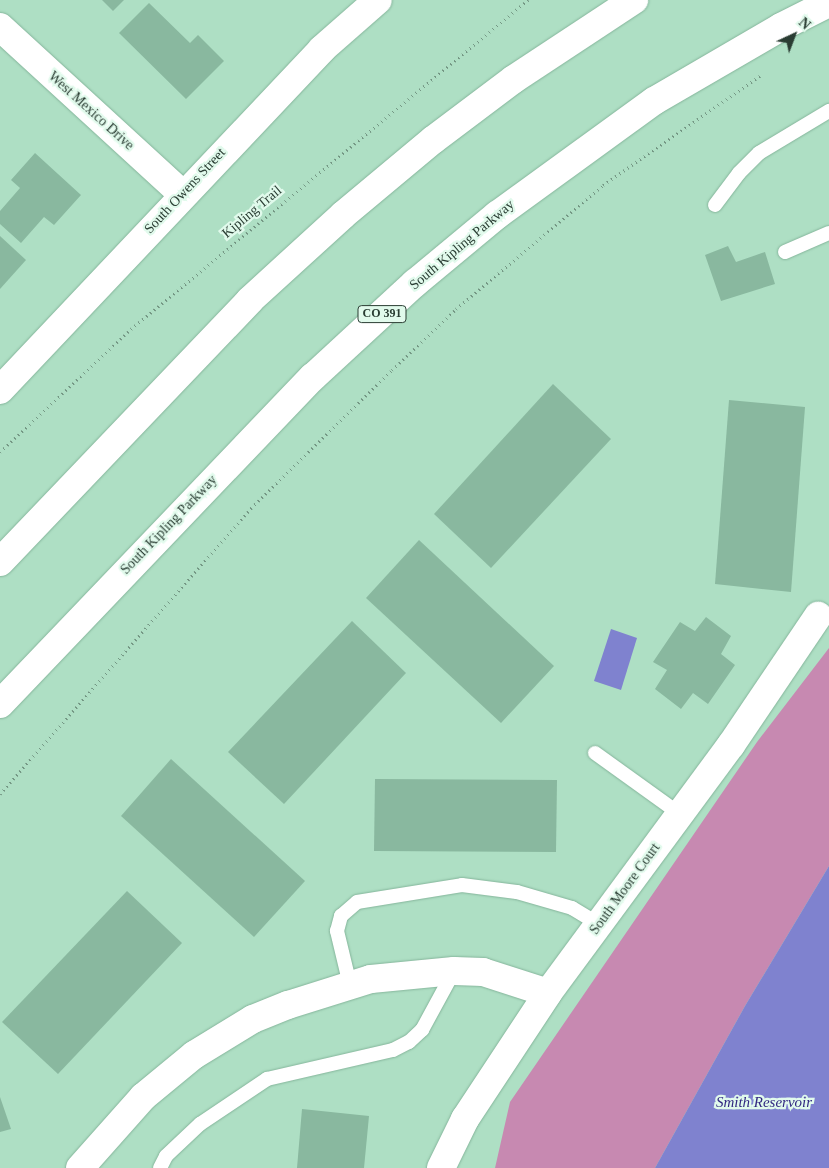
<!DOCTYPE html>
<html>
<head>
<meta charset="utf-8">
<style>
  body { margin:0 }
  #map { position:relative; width:829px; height:1168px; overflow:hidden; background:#aedfc4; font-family:Georgia,serif }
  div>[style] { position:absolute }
  .green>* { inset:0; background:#c789b1 }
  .water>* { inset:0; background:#7f82cf }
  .building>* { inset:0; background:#89b89f }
  .path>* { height:3px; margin-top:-1.5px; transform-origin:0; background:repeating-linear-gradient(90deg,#749784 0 1px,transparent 0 5px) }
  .roads { filter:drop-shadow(0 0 1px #85b59b) drop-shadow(0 0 1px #85b59b) }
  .lane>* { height:14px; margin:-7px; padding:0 7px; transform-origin:7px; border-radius:7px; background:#fff }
  .street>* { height:28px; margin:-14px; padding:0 14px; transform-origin:14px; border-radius:14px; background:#fff }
  .primary>* { height:28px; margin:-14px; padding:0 14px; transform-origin:14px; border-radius:14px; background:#fff }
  span { translate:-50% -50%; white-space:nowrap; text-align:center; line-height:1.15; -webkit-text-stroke:4.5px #e1faec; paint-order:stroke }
  .shield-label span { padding:1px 4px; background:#e1faec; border:1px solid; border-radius:4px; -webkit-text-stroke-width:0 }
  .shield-label { font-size:12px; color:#2a3d33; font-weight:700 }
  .street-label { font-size:14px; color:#2a3d33 }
  .water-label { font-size:15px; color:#312781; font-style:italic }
  .north { position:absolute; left:769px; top:10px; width:50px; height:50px; -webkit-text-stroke:4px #e1faec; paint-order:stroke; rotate:43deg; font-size:14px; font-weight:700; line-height:20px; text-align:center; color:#2a3d33 }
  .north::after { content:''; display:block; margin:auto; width:18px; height:22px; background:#2a3d33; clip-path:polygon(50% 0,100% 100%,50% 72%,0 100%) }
</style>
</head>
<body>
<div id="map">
  <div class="green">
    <div style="clip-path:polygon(829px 648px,829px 866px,745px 1006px,655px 1168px,495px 1168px,510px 1102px,757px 742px)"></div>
  </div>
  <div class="water">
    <div style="clip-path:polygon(611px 629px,637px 638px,621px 690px,594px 681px)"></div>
    <div style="clip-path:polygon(829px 866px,829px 1168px,655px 1168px,745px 1006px)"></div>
  </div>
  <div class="building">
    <div style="clip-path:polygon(102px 0,124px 0,113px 11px)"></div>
    <div style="clip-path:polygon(149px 3px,190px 43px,198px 35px,224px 61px,186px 99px,119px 33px)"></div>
    <div style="clip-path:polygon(35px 153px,81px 195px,54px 225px,44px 217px,21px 243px,0 224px,0 211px,20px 188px,11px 180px)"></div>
    <div style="clip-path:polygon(0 236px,26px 260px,0 289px)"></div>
    <div style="clip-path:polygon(728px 246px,736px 262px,765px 252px,775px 284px,721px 301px,705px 255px)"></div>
    <div style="clip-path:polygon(553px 384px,611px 439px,491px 568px,434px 514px)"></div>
    <div style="clip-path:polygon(729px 400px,805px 407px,791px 592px,715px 584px)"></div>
    <div style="clip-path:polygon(419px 540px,554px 666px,501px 723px,366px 598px)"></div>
    <div style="clip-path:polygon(706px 617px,731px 636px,721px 654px,735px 665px,708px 704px,693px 693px,681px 709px,655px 689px,667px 670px,653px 662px,680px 622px,695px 631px)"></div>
    <div style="clip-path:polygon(352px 621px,406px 673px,284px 804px,228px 752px)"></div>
    <div style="clip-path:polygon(171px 759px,305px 881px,254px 937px,121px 816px)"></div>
    <div style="clip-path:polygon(375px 779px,557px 780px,556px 852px,374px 851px)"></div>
    <div style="clip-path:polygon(127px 891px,182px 943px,58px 1074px,2px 1022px)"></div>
    <div style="clip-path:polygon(0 1097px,11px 1129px,0 1132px)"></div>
    <div style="clip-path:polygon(302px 1109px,369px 1116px,364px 1168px,297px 1168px)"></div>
  </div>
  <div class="path">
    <div style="left:0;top:452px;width:180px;rotate:-43.2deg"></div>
    <div style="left:131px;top:329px;width:516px;rotate:-39.65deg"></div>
    <div style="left:0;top:794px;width:381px;rotate:-48.7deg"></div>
    <div style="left:251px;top:508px;width:197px;rotate:-44.4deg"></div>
    <div style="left:392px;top:370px;width:88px;rotate:-43.6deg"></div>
    <div style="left:456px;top:309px;width:192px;rotate:-40.1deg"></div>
    <div style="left:603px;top:185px;width:193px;rotate:-34.8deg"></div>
  </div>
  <div class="roads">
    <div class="lane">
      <div style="left:715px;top:205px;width:40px;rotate:-53deg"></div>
      <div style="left:739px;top:173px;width:28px;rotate:-45deg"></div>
      <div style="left:759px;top:153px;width:82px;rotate:-31deg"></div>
      <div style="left:785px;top:252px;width:48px;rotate:-23.4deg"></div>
      <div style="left:595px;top:753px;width:105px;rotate:35.7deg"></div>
      <div style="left:350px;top:985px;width:56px;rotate:-103.5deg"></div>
      <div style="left:337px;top:931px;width:16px;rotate:-75deg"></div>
      <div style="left:341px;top:916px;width:21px;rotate:-41deg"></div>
      <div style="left:357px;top:902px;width:106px;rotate:-9.2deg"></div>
      <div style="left:462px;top:885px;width:55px;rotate:7.3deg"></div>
      <div style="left:517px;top:892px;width:57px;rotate:16.2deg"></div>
      <div style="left:572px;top:908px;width:31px;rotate:31deg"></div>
      <div style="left:160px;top:1168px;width:13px;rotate:-63deg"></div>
      <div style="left:166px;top:1156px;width:47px;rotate:-43.3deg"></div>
      <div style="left:200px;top:1124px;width:81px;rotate:-33.9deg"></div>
      <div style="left:267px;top:1079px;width:129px;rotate:-13deg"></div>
      <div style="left:393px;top:1050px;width:18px;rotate:-27deg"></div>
      <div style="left:409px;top:1042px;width:18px;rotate:-43deg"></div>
      <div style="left:422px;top:1030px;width:67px;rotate:-61.5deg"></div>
    </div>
    <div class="street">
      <div style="left:0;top:27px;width:247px;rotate:42.5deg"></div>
      <div style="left:0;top:390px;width:469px;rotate:-46.6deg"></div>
      <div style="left:322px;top:49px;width:74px;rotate:-41.2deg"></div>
      <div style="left:80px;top:1168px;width:95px;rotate:-48.4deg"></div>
      <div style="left:143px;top:1097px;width:66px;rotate:-39.5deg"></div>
      <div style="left:194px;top:1055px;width:69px;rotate:-31.4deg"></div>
      <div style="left:253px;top:1019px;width:38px;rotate:-22deg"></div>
      <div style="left:288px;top:1005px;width:87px;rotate:-17.4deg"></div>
      <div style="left:371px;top:979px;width:83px;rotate:-5.5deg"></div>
      <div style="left:454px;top:971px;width:29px;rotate:2deg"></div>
      <div style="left:483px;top:972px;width:68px;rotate:17.9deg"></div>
      <div style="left:441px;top:1168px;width:55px;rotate:-63.9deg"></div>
      <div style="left:465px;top:1119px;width:151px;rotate:-56.6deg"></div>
      <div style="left:548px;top:993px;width:308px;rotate:-53.6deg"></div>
      <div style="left:731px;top:745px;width:156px;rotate:-56deg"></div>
    </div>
    <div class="primary">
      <div style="left:0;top:562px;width:362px;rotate:-46.3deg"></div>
      <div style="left:250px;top:300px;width:126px;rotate:-42.4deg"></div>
      <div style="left:343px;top:215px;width:117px;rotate:-39.8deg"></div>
      <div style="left:433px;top:140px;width:101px;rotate:-37deg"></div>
      <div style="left:514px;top:79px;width:144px;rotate:-33.4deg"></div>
      <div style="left:0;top:704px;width:453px;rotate:-46.3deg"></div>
      <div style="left:313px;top:377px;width:139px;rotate:-42.7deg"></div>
      <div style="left:415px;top:283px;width:107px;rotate:-39.7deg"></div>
      <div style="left:497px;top:215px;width:194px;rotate:-36deg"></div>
      <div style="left:654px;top:101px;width:147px;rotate:-30.2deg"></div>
      <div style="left:781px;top:27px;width:54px;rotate:-26.6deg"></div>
    </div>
  </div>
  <div class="shield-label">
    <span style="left:382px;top:314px">CO 391</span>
  </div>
  <div class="street-label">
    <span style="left:91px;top:111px;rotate:42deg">West Mexico Drive</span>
    <span style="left:185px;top:191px;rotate:-47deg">South Owens Street</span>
    <span style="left:252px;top:212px;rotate:-40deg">Kipling Trail</span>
    <span style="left:462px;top:245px;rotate:-40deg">South Kipling Parkway</span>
    <span style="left:169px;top:525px;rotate:-46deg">South Kipling Parkway</span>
    <span style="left:625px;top:889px;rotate:-54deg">South Moore Court</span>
  </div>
  <div class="water-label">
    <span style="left:764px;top:1103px">Smith Reservoir</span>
  </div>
  <div class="north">N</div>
</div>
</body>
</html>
